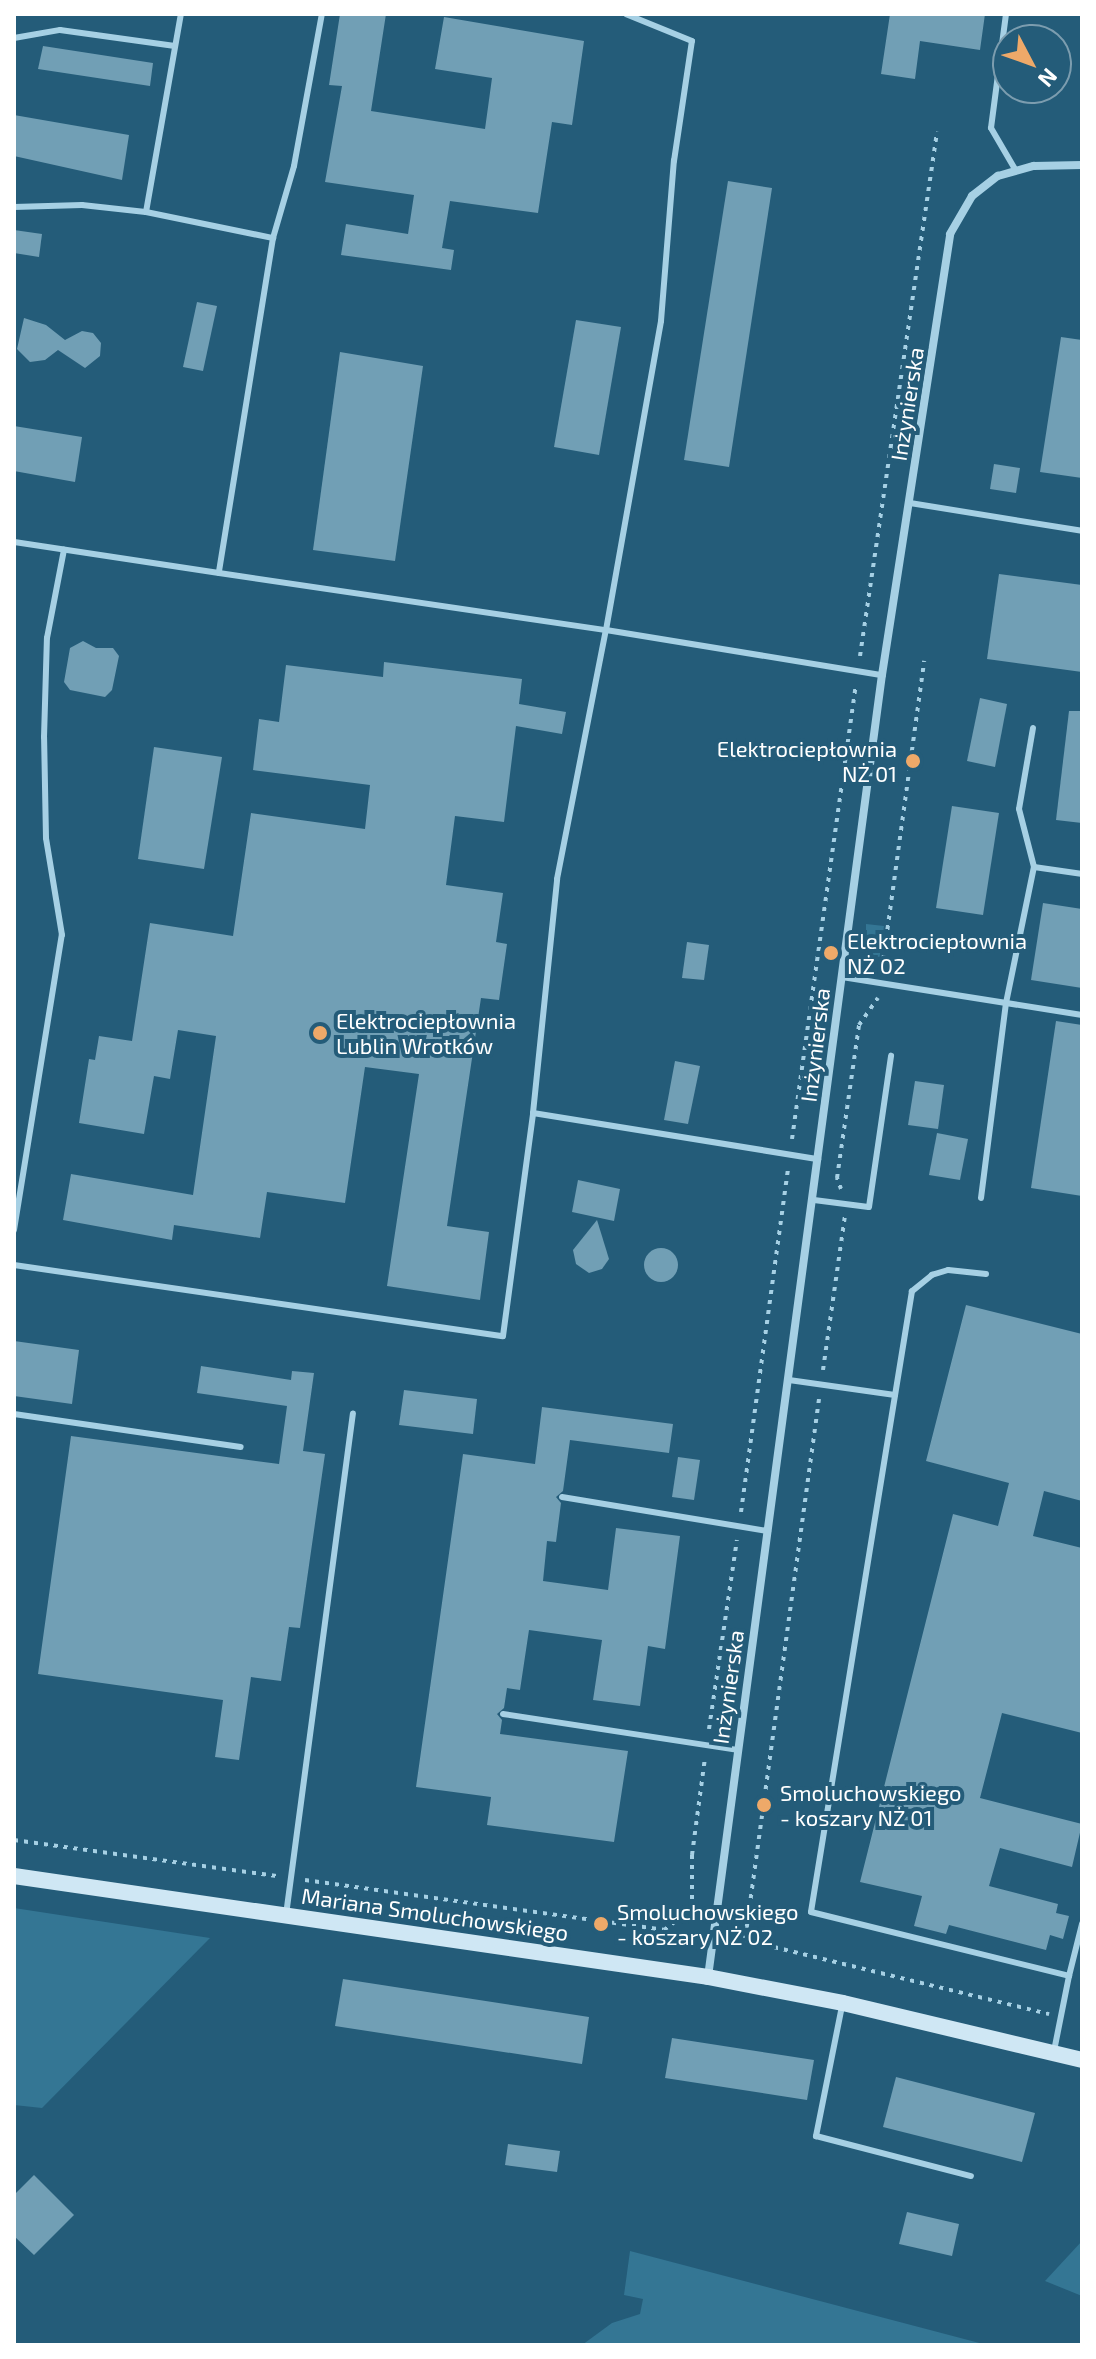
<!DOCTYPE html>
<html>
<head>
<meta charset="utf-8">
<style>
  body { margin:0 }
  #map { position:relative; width:1096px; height:2359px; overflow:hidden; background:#245c79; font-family:"Exo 2",sans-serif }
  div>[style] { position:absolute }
  .green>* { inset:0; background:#347694 }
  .building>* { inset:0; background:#719fb5 }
  .round { border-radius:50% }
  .path>* { height:4px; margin-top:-2px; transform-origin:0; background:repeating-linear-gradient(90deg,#a6d0e4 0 4px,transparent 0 10px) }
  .lane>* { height:6px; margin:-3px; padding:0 3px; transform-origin:3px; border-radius:3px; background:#a6d0e4 }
  .street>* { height:8px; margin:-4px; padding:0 4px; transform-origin:4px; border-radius:4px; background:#a6d0e4 }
  .secondary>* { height:16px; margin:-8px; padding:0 8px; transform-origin:8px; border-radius:8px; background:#cfe7f4 }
  .dots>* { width:22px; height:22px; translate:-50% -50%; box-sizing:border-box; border:4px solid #245c79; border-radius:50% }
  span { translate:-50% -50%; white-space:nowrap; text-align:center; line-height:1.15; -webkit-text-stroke:8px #245c79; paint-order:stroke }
  .street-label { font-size:22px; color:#fff }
  .poi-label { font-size:22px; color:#fff }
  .right { translate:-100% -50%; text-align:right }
  .left { translate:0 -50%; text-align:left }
  .frame { position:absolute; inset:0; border:16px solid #fff; pointer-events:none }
  .north { position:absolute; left:992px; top:24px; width:80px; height:80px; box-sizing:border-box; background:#245c79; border:2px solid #7c9daf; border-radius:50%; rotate:131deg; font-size:22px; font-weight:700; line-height:32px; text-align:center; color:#fff }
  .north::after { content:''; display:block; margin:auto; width:28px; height:36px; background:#eea969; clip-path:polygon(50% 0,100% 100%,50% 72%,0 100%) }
</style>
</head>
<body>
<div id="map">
  <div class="green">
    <div style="clip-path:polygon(866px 924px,884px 926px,879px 961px,866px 948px)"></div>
    <div style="clip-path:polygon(14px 1908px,210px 1938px,42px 2108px,14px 2105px)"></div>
    <div style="clip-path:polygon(1082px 2241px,1082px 2296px,1045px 2281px)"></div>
    <div style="clip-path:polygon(630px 2251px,987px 2345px,582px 2345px,612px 2323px,640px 2314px,643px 2299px,624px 2295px)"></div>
  </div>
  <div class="building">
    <div style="clip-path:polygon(340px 14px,386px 14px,371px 111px,485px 129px,492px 78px,435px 69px,444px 17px,584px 41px,572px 125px,552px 122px,538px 213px,450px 201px,442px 248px,454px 250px,451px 270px,341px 255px,346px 224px,408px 234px,414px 195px,325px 182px,342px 86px,329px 85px)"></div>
    <div style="clip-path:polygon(890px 14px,985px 14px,980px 50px,920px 41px,915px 79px,881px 74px)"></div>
    <div style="clip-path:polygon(43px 46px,153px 63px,150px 86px,38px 69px)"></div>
    <div style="clip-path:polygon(14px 115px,129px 135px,122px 180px,14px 156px)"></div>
    <div style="clip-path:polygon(728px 181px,772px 188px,729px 467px,684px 460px)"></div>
    <div style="clip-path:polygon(14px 230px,42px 234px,39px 257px,14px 253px)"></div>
    <div style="clip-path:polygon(197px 302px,217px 306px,203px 371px,183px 367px)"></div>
    <div style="clip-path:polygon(24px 318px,46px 325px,65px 340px,82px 331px,93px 333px,101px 343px,100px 356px,85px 368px,58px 350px,45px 360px,30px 362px,17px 349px)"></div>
    <div style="clip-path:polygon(576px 320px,621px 327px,599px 455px,554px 447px)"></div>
    <div style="clip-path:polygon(1061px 337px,1082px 340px,1082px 478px,1040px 472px)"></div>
    <div style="clip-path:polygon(340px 352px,423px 366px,395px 561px,313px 550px)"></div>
    <div style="clip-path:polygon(14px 426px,82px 437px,75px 482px,14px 471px)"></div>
    <div style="clip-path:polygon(994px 464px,1020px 468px,1016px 493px,990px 489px)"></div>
    <div style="clip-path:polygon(999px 574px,1082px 585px,1082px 672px,987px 659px)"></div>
    <div style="clip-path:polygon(83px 641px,96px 648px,113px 648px,119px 656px,112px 690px,105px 697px,70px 690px,64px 682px,70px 648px)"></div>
    <div style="clip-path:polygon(384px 662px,522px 679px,519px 704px,566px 712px,562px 734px,516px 726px,504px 822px,455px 816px,446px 885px,503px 893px,496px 942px,507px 944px,499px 1000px,481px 998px,447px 1226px,489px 1232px,480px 1300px,387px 1286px,419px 1074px,365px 1067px,345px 1203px,267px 1192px,260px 1238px,174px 1225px,172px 1240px,63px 1220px,71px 1174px,193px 1195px,216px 1036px,178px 1030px,170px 1079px,154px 1076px,144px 1134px,79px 1123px,89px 1059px,95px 1060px,99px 1036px,132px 1041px,150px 923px,233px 936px,251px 813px,365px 829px,370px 785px,253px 770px,259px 719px,279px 722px,286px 665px,383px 677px)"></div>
    <div style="clip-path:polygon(980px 698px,1007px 704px,995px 767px,967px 761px)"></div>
    <div style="clip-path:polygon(1069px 711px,1082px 711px,1082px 823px,1056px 820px)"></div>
    <div style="clip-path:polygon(154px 747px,222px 757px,204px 869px,138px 859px)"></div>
    <div style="clip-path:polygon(952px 806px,999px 813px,983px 915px,936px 908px)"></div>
    <div style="clip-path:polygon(1043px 903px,1082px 909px,1082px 988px,1031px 980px)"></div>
    <div style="clip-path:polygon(687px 942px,709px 945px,704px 980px,682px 978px)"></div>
    <div style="clip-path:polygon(1056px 1021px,1082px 1025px,1082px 1196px,1031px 1188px)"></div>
    <div style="clip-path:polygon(675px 1061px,700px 1066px,688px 1124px,664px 1120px)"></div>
    <div style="clip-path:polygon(915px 1081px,944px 1085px,938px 1129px,908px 1125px)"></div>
    <div style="clip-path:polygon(937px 1133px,968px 1139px,960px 1180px,929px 1175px)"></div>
    <div style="clip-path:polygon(578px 1180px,620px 1189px,614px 1221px,572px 1212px)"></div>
    <div style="clip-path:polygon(597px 1220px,609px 1259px,602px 1269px,589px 1273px,576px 1264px,573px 1250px)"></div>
    <div class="round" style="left:644px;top:1248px;width:34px;height:34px"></div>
    <div style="clip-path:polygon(966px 1305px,1082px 1334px,1082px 1501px,1044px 1491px,1033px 1536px,1082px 1548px,1082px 1733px,1002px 1713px,980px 1798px,1082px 1824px,1072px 1867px,1000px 1848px,989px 1886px,1058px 1904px,1056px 1913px,1069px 1916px,1063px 1939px,1050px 1935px,1046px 1950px,949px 1925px,946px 1934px,914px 1926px,922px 1896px,860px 1882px,953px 1514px,998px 1526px,1009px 1483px,926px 1461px)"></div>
    <div style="clip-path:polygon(14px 1341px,79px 1350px,72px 1404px,14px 1396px)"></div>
    <div style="clip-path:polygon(201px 1366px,291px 1380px,292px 1371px,314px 1373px,303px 1451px,325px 1454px,300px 1628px,289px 1627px,281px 1681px,251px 1677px,239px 1760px,215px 1757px,223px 1700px,38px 1674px,71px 1436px,279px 1464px,287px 1406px,197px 1393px)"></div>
    <div style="clip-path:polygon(404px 1390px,477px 1399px,473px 1434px,399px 1425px)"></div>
    <div style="clip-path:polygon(542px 1407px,673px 1424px,669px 1453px,570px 1440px,563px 1491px,556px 1497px,561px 1503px,556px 1542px,547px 1541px,543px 1581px,608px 1590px,616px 1528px,680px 1536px,665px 1649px,648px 1646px,640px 1706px,593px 1700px,602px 1640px,529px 1630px,520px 1690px,507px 1688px,504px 1708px,497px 1714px,502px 1720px,500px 1734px,628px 1751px,614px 1842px,487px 1825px,491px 1797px,416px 1787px,463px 1454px,535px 1464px)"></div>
    <div style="clip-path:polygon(678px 1457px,700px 1460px,694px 1500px,672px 1497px)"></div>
    <div style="clip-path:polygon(343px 1979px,589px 2017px,582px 2064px,335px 2026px)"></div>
    <div style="clip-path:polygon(672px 2038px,814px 2060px,807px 2100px,665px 2078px)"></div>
    <div style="clip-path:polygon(896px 2077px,1035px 2113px,1022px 2162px,883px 2127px)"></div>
    <div style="clip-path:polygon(508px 2144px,560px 2151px,557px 2172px,505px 2165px)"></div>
    <div style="clip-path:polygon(34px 2175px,74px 2215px,34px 2255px,14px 2236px,14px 2195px)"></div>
    <div style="clip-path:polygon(907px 2212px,959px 2224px,952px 2256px,899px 2244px)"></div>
  </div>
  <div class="path">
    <div style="left:860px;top:656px;width:530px;rotate:-81.64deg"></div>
    <div style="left:882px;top:969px;width:311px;rotate:-82.2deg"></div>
    <div style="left:792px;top:1139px;width:458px;rotate:-82deg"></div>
    <div style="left:841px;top:1189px;width:12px;rotate:-110deg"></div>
    <div style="left:837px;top:1178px;width:155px;rotate:-81.8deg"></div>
    <div style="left:859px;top:1025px;width:33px;rotate:-55deg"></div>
    <div style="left:823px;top:1370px;width:156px;rotate:-81.9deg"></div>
    <div style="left:819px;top:1399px;width:546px;rotate:97.79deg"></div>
    <div style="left:745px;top:1940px;width:313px;rotate:13.7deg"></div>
    <div style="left:741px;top:1512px;width:347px;rotate:-82.2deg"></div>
    <div style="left:709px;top:1729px;width:191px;rotate:-81.6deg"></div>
    <div style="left:14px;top:1840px;width:265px;rotate:7.8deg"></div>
    <div style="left:305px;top:1880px;width:362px;rotate:7.9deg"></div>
    <div style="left:664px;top:1930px;width:35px;rotate:-37deg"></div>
    <div style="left:692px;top:1909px;width:54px;rotate:-90deg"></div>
    <div style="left:692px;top:1855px;width:98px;rotate:-82.4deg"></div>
  </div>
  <div class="lane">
    <div style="left:1006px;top:14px;width:115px;rotate:97.5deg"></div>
    <div style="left:991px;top:128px;width:48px;rotate:59.7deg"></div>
    <div style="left:14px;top:38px;width:47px;rotate:-9.9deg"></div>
    <div style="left:60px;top:30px;width:116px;rotate:7.9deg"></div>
    <div style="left:14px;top:207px;width:68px;rotate:-1.7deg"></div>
    <div style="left:82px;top:205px;width:64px;rotate:6.2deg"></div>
    <div style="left:146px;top:212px;width:130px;rotate:11.6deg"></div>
    <div style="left:273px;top:238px;width:339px;rotate:99.2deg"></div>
    <div style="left:219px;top:573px;width:207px;rotate:-171.4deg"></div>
    <div style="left:146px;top:212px;width:201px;rotate:-80deg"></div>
    <div style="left:273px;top:238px;width:75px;rotate:-73.7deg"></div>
    <div style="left:294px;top:166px;width:155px;rotate:-79.6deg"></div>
    <div style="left:910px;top:503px;width:174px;rotate:9.2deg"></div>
    <div style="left:219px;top:573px;width:391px;rotate:8.4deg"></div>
    <div style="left:606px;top:630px;width:314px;rotate:-79.9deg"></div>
    <div style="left:661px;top:321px;width:161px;rotate:-85.4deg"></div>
    <div style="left:674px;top:161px;width:121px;rotate:-81.5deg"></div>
    <div style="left:692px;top:41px;width:71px;rotate:-157.8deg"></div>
    <div style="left:1033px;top:728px;width:82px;rotate:99.8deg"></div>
    <div style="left:1019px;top:809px;width:60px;rotate:75.5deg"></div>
    <div style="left:1034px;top:867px;width:49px;rotate:8.3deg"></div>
    <div style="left:842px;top:977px;width:243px;rotate:9deg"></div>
    <div style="left:533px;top:1113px;width:235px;rotate:-84.1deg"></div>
    <div style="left:557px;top:879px;width:254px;rotate:-78.9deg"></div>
    <div style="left:606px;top:630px;width:280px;rotate:9.3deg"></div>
    <div style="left:981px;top:1198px;width:197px;rotate:-82.7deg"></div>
    <div style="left:1006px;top:1003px;width:139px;rotate:-78.4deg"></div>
    <div style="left:814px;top:1200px;width:55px;rotate:7.3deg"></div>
    <div style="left:869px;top:1207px;width:153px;rotate:-81.7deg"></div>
    <div style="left:14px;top:1230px;width:299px;rotate:-80.8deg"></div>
    <div style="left:62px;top:935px;width:98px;rotate:-99.4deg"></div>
    <div style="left:46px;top:838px;width:101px;rotate:-91.1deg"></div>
    <div style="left:44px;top:737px;width:99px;rotate:-88.3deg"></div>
    <div style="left:47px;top:638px;width:90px;rotate:-79.1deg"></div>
    <div style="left:14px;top:1265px;width:494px;rotate:8.3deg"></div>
    <div style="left:503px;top:1336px;width:225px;rotate:-82.3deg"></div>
    <div style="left:533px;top:1113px;width:289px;rotate:9.2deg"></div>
    <div style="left:986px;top:1274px;width:38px;rotate:-174deg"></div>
    <div style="left:948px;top:1270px;width:17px;rotate:163deg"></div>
    <div style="left:932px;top:1275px;width:26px;rotate:141deg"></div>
    <div style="left:912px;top:1291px;width:629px;rotate:99.24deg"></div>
    <div style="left:811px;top:1912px;width:266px;rotate:13.9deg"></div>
    <div style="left:1069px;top:1976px;width:54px;rotate:-76deg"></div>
    <div style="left:789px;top:1380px;width:107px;rotate:8.1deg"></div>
    <div style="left:14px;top:1414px;width:229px;rotate:8.3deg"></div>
    <div style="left:562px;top:1497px;width:209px;rotate:9.4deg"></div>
    <div style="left:503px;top:1714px;width:237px;rotate:8.7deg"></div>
    <div style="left:286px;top:1915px;width:506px;rotate:-82.4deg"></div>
    <div style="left:842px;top:2006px;width:133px;rotate:101.3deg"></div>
    <div style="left:816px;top:2136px;width:160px;rotate:14.5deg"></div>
    <div style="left:1054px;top:2051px;width:76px;rotate:-78.7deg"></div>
  </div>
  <div class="street">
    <div style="left:708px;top:1977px;width:1314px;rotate:-82.39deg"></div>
    <div style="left:882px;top:675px;width:446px;rotate:-81.2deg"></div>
    <div style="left:950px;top:234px;width:44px;rotate:-59.9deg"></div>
    <div style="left:972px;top:196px;width:33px;rotate:-38deg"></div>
    <div style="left:998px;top:176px;width:37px;rotate:-16deg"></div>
    <div style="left:1034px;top:166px;width:48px;rotate:-1.2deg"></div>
  </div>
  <div class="secondary">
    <div style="left:14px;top:1876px;width:701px;rotate:8.28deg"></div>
    <div style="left:708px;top:1977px;width:137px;rotate:10.9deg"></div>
    <div style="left:843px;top:2003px;width:246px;rotate:13.4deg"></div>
  </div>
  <div class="dots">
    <div style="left:913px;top:761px;background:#eea969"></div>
    <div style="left:831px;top:953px;background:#eea969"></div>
    <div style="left:320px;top:1033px;background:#eea969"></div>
    <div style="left:764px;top:1805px;background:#eea969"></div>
    <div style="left:601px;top:1924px;background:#eea969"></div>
  </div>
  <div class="street-label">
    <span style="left:907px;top:404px;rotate:-81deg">Inżynierska</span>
    <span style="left:815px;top:1045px;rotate:-83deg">Inżynierska</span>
    <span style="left:728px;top:1687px;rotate:-82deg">Inżynierska</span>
    <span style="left:435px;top:1914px;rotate:8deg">Mariana Smoluchowskiego</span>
  </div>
  <div class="poi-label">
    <span class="right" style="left:897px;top:761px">Elektrociepłownia<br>NŻ 01</span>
    <span class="left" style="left:847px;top:953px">Elektrociepłownia<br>NŻ 02</span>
    <span class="left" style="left:336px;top:1033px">Elektrociepłownia<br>Lublin Wrotków</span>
    <span class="left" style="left:780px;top:1805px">Smoluchowskiego<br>- koszary NŻ 01</span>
    <span class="left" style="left:617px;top:1924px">Smoluchowskiego<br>- koszary NŻ 02</span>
  </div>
  <div class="frame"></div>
  <div class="north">N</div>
</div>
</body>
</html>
